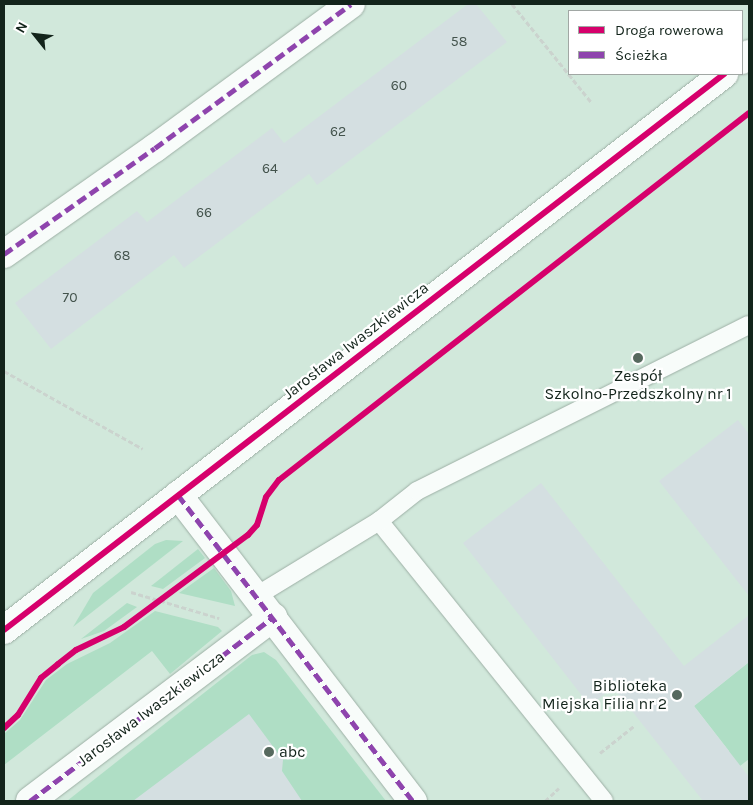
<!DOCTYPE html>
<html>
<head>
<meta charset="utf-8">
<style>
  body { margin:0 }
  #map { position:relative; width:753px; height:805px; overflow:hidden; background:#d1e8db; font-family:Karla,sans-serif }
  div>[style] { position:absolute }
  .green>* { inset:0; background:#afdec5 }
  .building>* { inset:0; background:#d4dfe1 }
  .path>* { height:3px; margin-top:-1.5px; transform-origin:0; background:repeating-linear-gradient(90deg,#cbd3ce 0 5px,transparent 0 7.5px) }
  .roads { filter:drop-shadow(0 0 1px #9dafa5) drop-shadow(0 0 1px #9dafa5) }
  .service>* { height:18px; margin:-9px; padding:0 9px; transform-origin:9px; border-radius:9px; background:#f8fcfa }
  .minor>* { height:28px; margin:-14px; padding:0 14px; transform-origin:14px; border-radius:14px; background:#f8fcfa }
  .tertiary>* { height:28px; margin:-14px; padding:0 14px; transform-origin:14px; border-radius:14px; background:#f8fcfa }
  .quiet>* { height:5px; margin-top:-2.5px; transform-origin:0; background:repeating-linear-gradient(90deg,#8e44ad 0 10px,transparent 0 15px) }
  .cycleway>* { height:6px; margin:-3px; padding:0 3px; transform-origin:3px; border-radius:3px; background:#d6006c }
  .dots>* { width:14px; height:14px; translate:-50% -50%; box-sizing:border-box; border:2px solid #fff; border-radius:50% }
  span { translate:-50% -50%; white-space:nowrap; text-align:center; line-height:1.15; -webkit-text-stroke:4.5px #fff; paint-order:stroke }
  .number-label { font-size:14px; color:#43534c }
  .number-label span { -webkit-text-stroke-width:0 }
  .street-label { font-size:16px; color:#13241b }
  .poi-label { font-size:16px; color:#13241b }
  .right { translate:-100% -50%; text-align:right }
  .left { translate:0 -50%; text-align:left }
  .frame { position:absolute; inset:0; border:5px solid #13241b; pointer-events:none }
  .legend { position:absolute; left:568px; top:10px; width:175px; height:65px; box-sizing:border-box; background:#fff; border:1px solid #a1a7a4; margin:0; padding:6px 9px; list-style:none; font-size:15px; color:#13241b }
  .legend li { display:flex; align-items:center; gap:10px; height:25px }
  .legend b { width:25px; border:1px solid #a1a7a4 }
  .north { position:absolute; left:10px; top:10px; width:50px; height:50px; -webkit-text-stroke:4px #fff; paint-order:stroke; rotate:299deg; font-size:14px; font-weight:700; line-height:20px; text-align:center; color:#13241b }
  .north::after { content:''; display:block; margin:auto; width:18px; height:22px; background:#13241b; clip-path:polygon(50% 0,100% 100%,50% 72%,0 100%) }
</style>
</head>
<body>
<div id="map">
  <div class="green">
    <div style="clip-path:polygon(166px 540px,183px 541px,73px 627px,93px 593px,155px 544px)"></div>
    <div style="clip-path:polygon(198px 549px,205px 558px,163px 589px,151px 586px)"></div>
    <div style="clip-path:polygon(214px 568px,231px 591px,235px 606px,179px 593px)"></div>
    <div style="clip-path:polygon(127px 603px,137px 607px,104px 631px,81px 639px)"></div>
    <div style="clip-path:polygon(155px 611px,218px 627px,222px 631px,170px 674px,152px 651px,4px 765px,4px 734px,20px 720px,46px 680px,67px 664px,110px 643px)"></div>
    <div style="clip-path:polygon(264px 652px,276px 660px,386px 801px,67px 801px,252px 655px)"></div>
    <div style="clip-path:polygon(749px 662px,749px 759px,718px 783px,706px 770px,729px 751px,694px 706px)"></div>
  </div>
  <div class="building">
    <div style="clip-path:polygon(468px 4px,476px 4px,507px 42px,317px 185px,309px 174px,184px 268px,174px 255px,51px 349px,15px 303px,137px 211px,147px 222px,272px 128px,284px 143px)"></div>
    <div style="clip-path:polygon(738px 420px,749px 434px,749px 596px,659px 481px)"></div>
    <div style="clip-path:polygon(541px 483px,684px 666px,749px 615px,749px 662px,694px 706px,749px 777px,749px 801px,703px 801px,613px 687px,590px 706px,463px 543px)"></div>
    <div style="clip-path:polygon(249px 714px,283px 760px,282px 771px,302px 801px,133px 801px)"></div>
  </div>
  <div class="path">
    <div style="left:512px;top:4px;width:126px;rotate:51.1deg"></div>
    <div style="left:4px;top:371px;width:159px;rotate:29.3deg"></div>
    <div style="left:131px;top:592px;width:92px;rotate:16.5deg"></div>
    <div style="left:600px;top:753px;width:43px;rotate:-38.5deg"></div>
    <div style="left:545px;top:801px;width:19px;rotate:-43deg"></div>
  </div>
  <div class="roads">
    <div class="service">
      <div style="left:379px;top:521px;width:359px;rotate:51.2deg"></div>
      <div style="left:258px;top:595px;width:142px;rotate:-31.4deg"></div>
      <div style="left:379px;top:521px;width:48px;rotate:-38.3deg"></div>
      <div style="left:417px;top:491px;width:371px;rotate:-26.6deg"></div>
    </div>
    <div class="minor">
      <div style="left:4px;top:254px;width:184px;rotate:-35.1deg"></div>
      <div style="left:155px;top:148px;width:243px;rotate:-36.3deg"></div>
      <div style="left:178px;top:495px;width:386px;rotate:52.5deg"></div>
      <div style="left:30px;top:801px;width:305px;rotate:-37.1deg"></div>
    </div>
    <div class="tertiary">
      <div style="left:742px;top:60px;width:9px;rotate:-41deg"></div>
      <div style="left:4px;top:630px;width:910px;rotate:-37.68deg"></div>
    </div>
  </div>
  <div class="quiet">
    <div style="left:4px;top:254px;width:184px;rotate:-35.1deg"></div>
    <div style="left:155px;top:148px;width:243px;rotate:-36.3deg"></div>
    <div style="left:178px;top:495px;width:386px;rotate:52.5deg"></div>
    <div style="left:30px;top:801px;width:305px;rotate:-37.1deg"></div>
  </div>
  <div class="cycleway">
    <div style="left:4px;top:630px;width:910px;rotate:-37.68deg"></div>
    <div style="left:4px;top:728px;width:19px;rotate:-43deg"></div>
    <div style="left:18px;top:715px;width:44px;rotate:-58.1deg"></div>
    <div style="left:41px;top:678px;width:22px;rotate:-39deg"></div>
    <div style="left:58px;top:664px;width:23px;rotate:-38deg"></div>
    <div style="left:76px;top:650px;width:53px;rotate:-25.6deg"></div>
    <div style="left:124px;top:627px;width:154px;rotate:-36.6deg"></div>
    <div style="left:248px;top:535px;width:13px;rotate:-48deg"></div>
    <div style="left:257px;top:525px;width:29px;rotate:-72deg"></div>
    <div style="left:266px;top:497px;width:21px;rotate:-53deg"></div>
    <div style="left:279px;top:480px;width:596px;rotate:-37.98deg"></div>
  </div>
  <div class="dots">
    <div style="left:638px;top:358px;background:#56695e"></div>
    <div style="left:677px;top:695px;background:#56695e"></div>
    <div style="left:269px;top:752px;background:#56695e"></div>
  </div>
  <div class="number-label">
    <span style="left:459px;top:42px">58</span>
    <span style="left:399px;top:86px">60</span>
    <span style="left:338px;top:132px">62</span>
    <span style="left:270px;top:169px">64</span>
    <span style="left:204px;top:213px">66</span>
    <span style="left:122px;top:256px">68</span>
    <span style="left:70px;top:298px">70</span>
  </div>
  <div class="street-label">
    <span style="left:356px;top:341px;rotate:-38deg">Jarosława Iwaszkiewicza</span>
    <span style="left:151px;top:709px;rotate:-37deg">Jarosława Iwaszkiewicza</span>
  </div>
  <div class="poi-label">
    <span style="left:638px;top:385px">Zespół<br>Szkolno-Przedszkolny nr 1</span>
    <span class="right" style="left:667px;top:695px">Biblioteka<br>Miejska Filia nr 2</span>
    <span class="left" style="left:279px;top:752px">abc</span>
  </div>
  <div class="frame"></div>
  <ul class="legend">
  <li><b style="height:6px;background:#d6006c"></b>Droga rowerowa</li>
  <li><b style="height:6px;background:#8e44ad"></b>Ścieżka</li>
  </ul>
  <div class="north">N</div>
</div>
</body>
</html>
